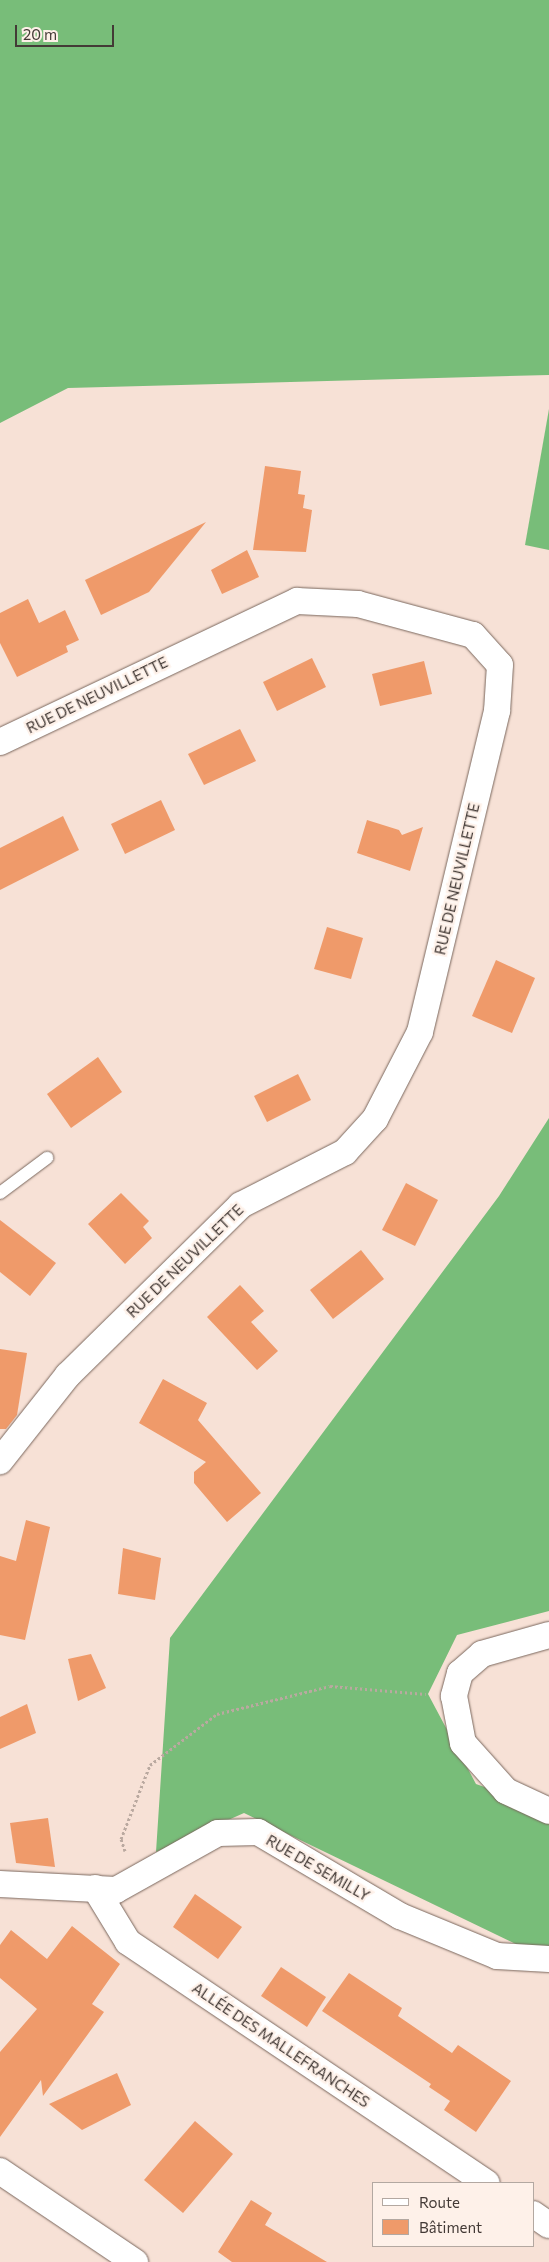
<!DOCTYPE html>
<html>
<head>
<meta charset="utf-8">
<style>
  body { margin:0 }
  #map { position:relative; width:549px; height:2262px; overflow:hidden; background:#f7e1d6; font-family:Commissioner,sans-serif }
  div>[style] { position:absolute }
  .forest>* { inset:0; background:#78bd79 }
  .building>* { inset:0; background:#ef9a6a }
  .path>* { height:3px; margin-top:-1.5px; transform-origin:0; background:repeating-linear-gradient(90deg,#baa9a0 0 2.5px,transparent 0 5px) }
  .roads { filter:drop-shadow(0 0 1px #7a675d) drop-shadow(0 0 1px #7a675d) }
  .lane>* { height:12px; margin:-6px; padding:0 6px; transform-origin:6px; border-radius:6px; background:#fff }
  .street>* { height:26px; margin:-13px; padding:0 13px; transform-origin:13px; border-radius:13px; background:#fff }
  span { translate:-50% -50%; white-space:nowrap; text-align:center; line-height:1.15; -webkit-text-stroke:4.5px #fef1e9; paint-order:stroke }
  .street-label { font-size:15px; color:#433a36 }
  .legend { position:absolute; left:372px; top:2182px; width:162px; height:65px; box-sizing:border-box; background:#fef1e9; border:1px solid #b3a8a1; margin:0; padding:6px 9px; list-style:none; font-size:15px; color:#433a36 }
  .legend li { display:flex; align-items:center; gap:10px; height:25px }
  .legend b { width:25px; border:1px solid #b3a8a1 }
  .scale { position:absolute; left:15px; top:25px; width:99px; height:22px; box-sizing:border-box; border:2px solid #433a36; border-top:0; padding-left:6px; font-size:15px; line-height:18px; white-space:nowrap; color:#433a36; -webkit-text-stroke:4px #fef1e9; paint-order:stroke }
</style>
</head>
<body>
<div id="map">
  <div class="forest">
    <div style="clip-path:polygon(0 0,549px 0,549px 375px,68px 388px,0 423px)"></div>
    <div style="clip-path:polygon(549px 409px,549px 550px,525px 545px)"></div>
    <div style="clip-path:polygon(549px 1118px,549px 1611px,457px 1635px,428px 1694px,476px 1784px,549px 1810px,549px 1960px,244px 1813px,156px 1852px,170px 1638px,499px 1196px)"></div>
  </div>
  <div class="building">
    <div style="clip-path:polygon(265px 466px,301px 471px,298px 494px,305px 495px,303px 508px,312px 510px,306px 552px,253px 550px)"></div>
    <div style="clip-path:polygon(206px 522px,149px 592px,101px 615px,85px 580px)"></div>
    <div style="clip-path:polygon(247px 550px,259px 577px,222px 594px,211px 570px)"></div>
    <div style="clip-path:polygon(28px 599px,39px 623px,65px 610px,79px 640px,66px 646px,68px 652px,17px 677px,0 643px,0 613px)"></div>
    <div style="clip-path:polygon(312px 658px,326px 687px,277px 711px,263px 682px)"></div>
    <div style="clip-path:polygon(424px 661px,432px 694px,380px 706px,372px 674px)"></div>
    <div style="clip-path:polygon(240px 729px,256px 761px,204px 785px,188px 754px)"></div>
    <div style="clip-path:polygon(161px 800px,175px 830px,125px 854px,111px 824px)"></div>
    <div style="clip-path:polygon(63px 816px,79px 850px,0 890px,0 848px)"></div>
    <div style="clip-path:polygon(367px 820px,399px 830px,402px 835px,423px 827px,410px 871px,357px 853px)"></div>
    <div style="clip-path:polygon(327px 927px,363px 938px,351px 979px,314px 969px)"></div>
    <div style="clip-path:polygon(496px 960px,535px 978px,512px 1033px,472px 1016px)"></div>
    <div style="clip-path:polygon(98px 1057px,122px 1092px,71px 1128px,47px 1094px)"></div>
    <div style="clip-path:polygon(298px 1074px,311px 1100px,267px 1122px,254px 1096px)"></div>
    <div style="clip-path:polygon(406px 1183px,438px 1200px,415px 1246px,382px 1230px)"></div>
    <div style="clip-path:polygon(121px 1193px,149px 1221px,143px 1227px,152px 1238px,125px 1264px,88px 1224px)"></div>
    <div style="clip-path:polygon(0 1220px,56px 1263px,30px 1296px,0 1272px)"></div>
    <div style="clip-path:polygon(361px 1250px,384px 1279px,333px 1319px,310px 1290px)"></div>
    <div style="clip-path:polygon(240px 1285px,264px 1311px,251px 1322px,278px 1351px,257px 1370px,207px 1317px)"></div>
    <div style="clip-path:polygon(0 1349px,27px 1353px,17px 1415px,6px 1429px,0 1429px)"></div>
    <div style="clip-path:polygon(163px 1379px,207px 1403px,198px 1420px,261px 1493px,227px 1522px,194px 1483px,194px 1472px,206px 1462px,139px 1423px)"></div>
    <div style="clip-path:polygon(26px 1520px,50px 1527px,25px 1640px,0 1635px,0 1556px,16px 1561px)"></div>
    <div style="clip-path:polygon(123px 1548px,161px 1558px,155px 1600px,118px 1594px)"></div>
    <div style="clip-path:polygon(91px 1654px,106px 1688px,78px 1701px,68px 1659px)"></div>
    <div style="clip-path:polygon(27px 1704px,36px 1733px,0 1749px,0 1717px)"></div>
    <div style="clip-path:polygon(48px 1818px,55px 1867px,16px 1863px,10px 1823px)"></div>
    <div style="clip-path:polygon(195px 1894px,242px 1927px,218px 1959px,173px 1927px)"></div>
    <div style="clip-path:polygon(72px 1926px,120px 1964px,92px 2004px,104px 2012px,43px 2096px,41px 2080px,0 2137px,0 2052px,37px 2009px,0 1978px,0 1945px,11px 1930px,47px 1959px)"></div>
    <div style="clip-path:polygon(281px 1967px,326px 1997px,307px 2027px,261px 1996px)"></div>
    <div style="clip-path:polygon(349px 1973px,402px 2008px,398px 2016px,452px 2053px,458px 2045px,511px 2081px,476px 2132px,444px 2110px,450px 2101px,429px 2087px,431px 2084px,322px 2011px)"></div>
    <div style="clip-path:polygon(117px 2073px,131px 2105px,82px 2130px,49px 2104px)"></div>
    <div style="clip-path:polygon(195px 2121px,233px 2154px,183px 2213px,144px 2180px)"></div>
    <div style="clip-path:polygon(251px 2200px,272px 2213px,265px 2225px,327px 2262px,232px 2262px,218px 2252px)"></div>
  </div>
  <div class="path">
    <div style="left:125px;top:1851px;width:13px;rotate:-108deg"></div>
    <div style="left:121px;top:1839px;width:79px;rotate:-68.6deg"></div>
    <div style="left:150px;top:1765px;width:84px;rotate:-37.3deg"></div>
    <div style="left:217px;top:1714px;width:116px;rotate:-13.9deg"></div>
    <div style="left:330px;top:1686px;width:96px;rotate:4.8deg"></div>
  </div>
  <div class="roads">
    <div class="lane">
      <div style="left:0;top:1193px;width:59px;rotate:-36.7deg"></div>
    </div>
    <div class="street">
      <div style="left:0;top:742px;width:329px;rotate:-25.4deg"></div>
      <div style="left:297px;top:601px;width:61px;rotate:2.8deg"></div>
      <div style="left:358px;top:604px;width:119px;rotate:15.1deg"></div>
      <div style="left:473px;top:635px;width:40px;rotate:48deg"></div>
      <div style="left:500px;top:665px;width:46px;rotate:93.7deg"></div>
      <div style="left:497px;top:711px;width:330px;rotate:103.5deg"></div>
      <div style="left:420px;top:1032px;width:98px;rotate:117.3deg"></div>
      <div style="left:375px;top:1119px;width:45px;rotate:132.3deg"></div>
      <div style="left:345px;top:1152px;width:117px;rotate:153deg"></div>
      <div style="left:241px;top:1205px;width:243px;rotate:135.5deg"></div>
      <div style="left:68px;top:1375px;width:110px;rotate:128.3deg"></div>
      <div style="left:549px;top:1635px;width:70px;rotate:164.2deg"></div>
      <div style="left:482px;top:1654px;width:29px;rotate:139deg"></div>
      <div style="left:460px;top:1673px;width:24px;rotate:105deg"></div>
      <div style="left:454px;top:1696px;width:48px;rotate:79.2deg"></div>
      <div style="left:463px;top:1743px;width:64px;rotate:48.1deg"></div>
      <div style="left:506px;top:1791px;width:47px;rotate:24.9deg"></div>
      <div style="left:0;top:1884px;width:116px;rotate:3deg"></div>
      <div style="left:116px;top:1890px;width:117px;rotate:-29.2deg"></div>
      <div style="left:218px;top:1833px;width:40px;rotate:-1.4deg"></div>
      <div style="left:258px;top:1832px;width:165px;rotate:30.6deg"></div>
      <div style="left:400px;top:1916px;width:105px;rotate:22.4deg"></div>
      <div style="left:497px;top:1956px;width:52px;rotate:3.3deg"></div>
      <div style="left:95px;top:1888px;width:63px;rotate:58.6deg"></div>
      <div style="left:128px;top:1942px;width:432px;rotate:33.9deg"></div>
      <div style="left:0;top:2171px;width:163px;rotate:34deg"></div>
      <div style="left:533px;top:2214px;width:19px;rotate:35deg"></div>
    </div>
  </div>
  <div class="street-label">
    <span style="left:97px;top:695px;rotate:-26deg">RUE DE NEUVILLETTE</span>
    <span style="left:457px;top:879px;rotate:-77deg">RUE DE NEUVILLETTE</span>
    <span style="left:185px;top:1261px;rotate:-44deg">RUE DE NEUVILLETTE</span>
    <span style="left:318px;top:1868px;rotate:30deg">RUE DE SEMILLY</span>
    <span style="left:281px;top:2045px;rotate:34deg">ALLÉE DES MALLEFRANCHES</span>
  </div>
  <ul class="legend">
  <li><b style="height:6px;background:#fff"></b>Route</li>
  <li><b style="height:14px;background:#ef9a6a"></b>Bâtiment</li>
  </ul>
  <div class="scale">20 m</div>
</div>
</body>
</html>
